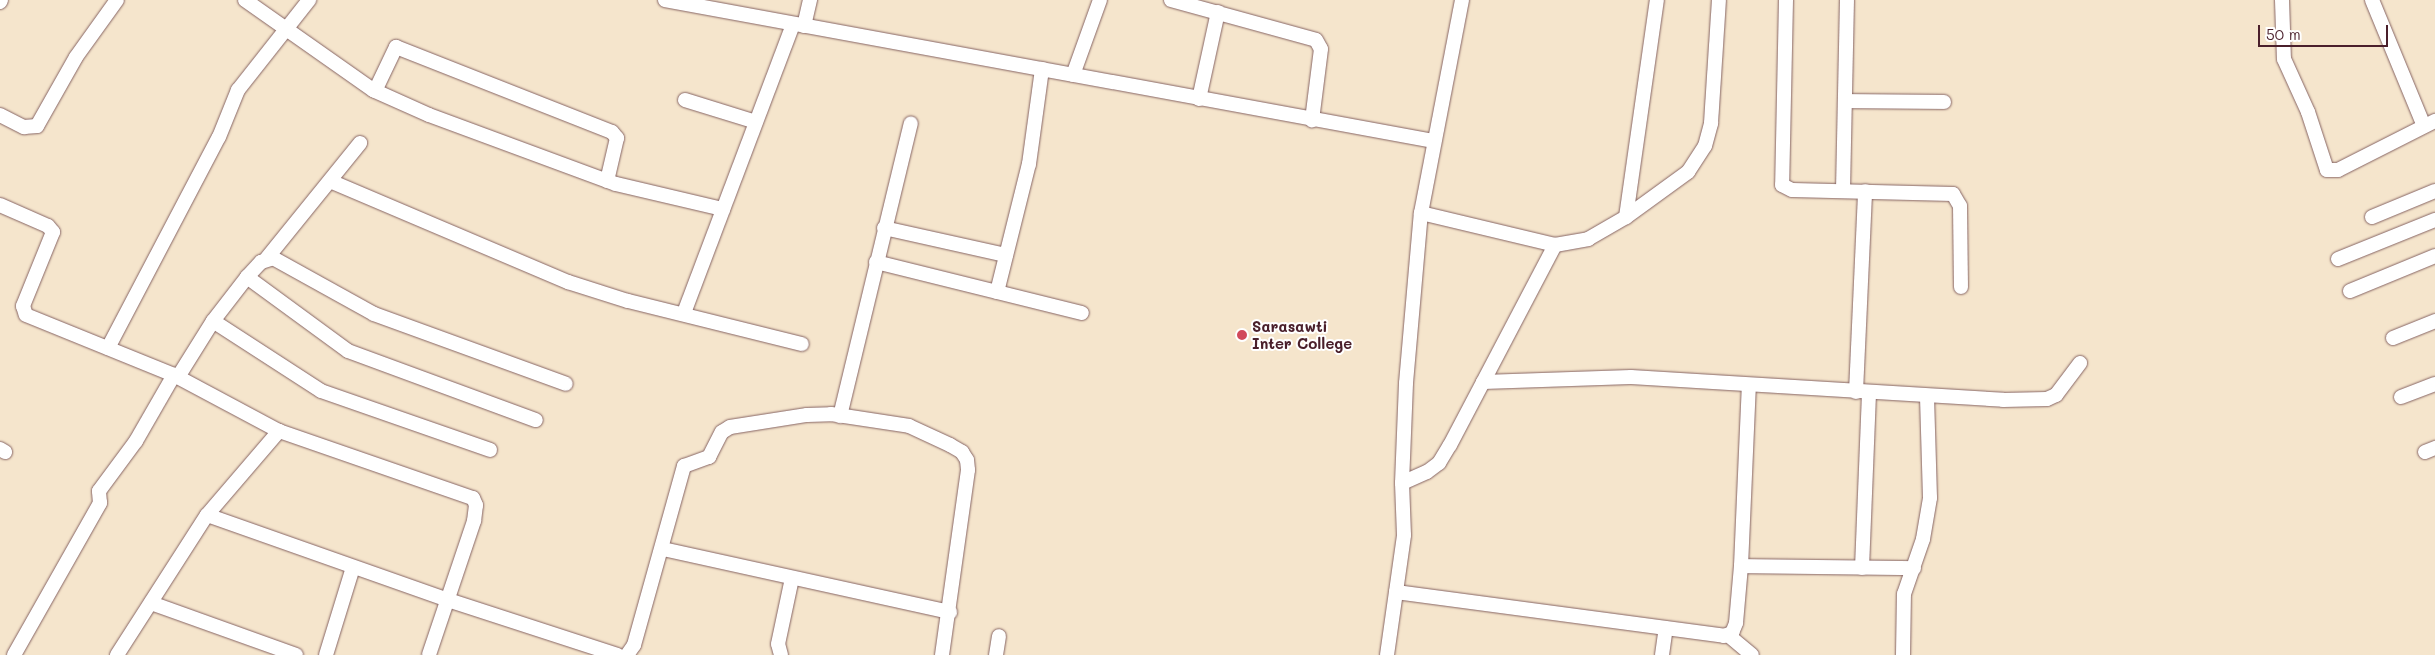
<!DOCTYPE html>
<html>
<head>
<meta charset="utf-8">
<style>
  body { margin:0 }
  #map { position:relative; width:2435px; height:655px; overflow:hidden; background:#f5e5cc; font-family:Mali,sans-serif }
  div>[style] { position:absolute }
  .roads { filter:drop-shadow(0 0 1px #866463) drop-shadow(0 0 1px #866463) }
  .minor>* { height:14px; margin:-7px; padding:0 7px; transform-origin:7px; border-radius:7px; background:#fff }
  .dots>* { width:14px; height:14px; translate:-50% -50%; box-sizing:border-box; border:2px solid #fff; border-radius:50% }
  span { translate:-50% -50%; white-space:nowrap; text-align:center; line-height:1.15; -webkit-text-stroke:4px #fff; paint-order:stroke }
  .poi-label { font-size:15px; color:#4a1f2b; font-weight:700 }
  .left { translate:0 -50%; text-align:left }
  .scale { position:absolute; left:2258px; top:25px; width:130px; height:22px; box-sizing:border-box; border:2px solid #4a1f2b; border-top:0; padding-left:6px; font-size:15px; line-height:18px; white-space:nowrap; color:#4a1f2b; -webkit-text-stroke:4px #fff; paint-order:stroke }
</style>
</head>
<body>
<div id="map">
  <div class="roads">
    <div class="minor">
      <div style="left:245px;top:0;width:156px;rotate:35.1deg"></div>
      <div style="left:373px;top:90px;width:61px;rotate:24.1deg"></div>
      <div style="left:429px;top:115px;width:199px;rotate:20.3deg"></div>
      <div style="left:616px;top:184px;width:110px;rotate:13.2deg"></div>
      <div style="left:665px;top:0;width:782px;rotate:10.39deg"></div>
      <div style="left:1171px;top:0;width:150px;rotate:15.4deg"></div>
      <div style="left:1316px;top:40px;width:10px;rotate:61deg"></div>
      <div style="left:1321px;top:49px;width:72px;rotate:97.2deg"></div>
      <div style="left:1786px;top:0;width:185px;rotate:91.2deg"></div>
      <div style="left:1782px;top:185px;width:11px;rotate:27deg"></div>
      <div style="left:1792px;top:190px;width:161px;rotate:1.4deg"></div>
      <div style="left:1953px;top:194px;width:14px;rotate:60deg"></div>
      <div style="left:1960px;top:206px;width:81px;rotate:89.3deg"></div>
      <div style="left:2282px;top:0;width:59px;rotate:88.1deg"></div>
      <div style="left:2284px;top:59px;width:58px;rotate:65.6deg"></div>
      <div style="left:2308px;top:112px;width:61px;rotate:71.9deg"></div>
      <div style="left:2327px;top:170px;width:11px"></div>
      <div style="left:2338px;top:170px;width:109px;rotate:-26.8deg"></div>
      <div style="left:2372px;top:0;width:136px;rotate:67.6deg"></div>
      <div style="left:0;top:2px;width:2px;rotate:-63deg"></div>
      <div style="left:804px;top:26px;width:27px;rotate:-77deg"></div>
      <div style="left:1073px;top:75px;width:80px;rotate:-70.2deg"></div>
      <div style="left:375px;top:91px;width:49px;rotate:-64.5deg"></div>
      <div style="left:396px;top:47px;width:232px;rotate:21.5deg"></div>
      <div style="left:612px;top:132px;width:8px;rotate:50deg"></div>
      <div style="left:617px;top:138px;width:44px;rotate:103.1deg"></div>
      <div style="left:1199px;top:99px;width:89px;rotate:-77.7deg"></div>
      <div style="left:685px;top:100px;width:74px;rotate:17.2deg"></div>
      <div style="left:1845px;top:101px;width:99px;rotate:0.6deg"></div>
      <div style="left:0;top:115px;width:27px;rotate:27deg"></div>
      <div style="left:24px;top:127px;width:13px;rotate:-4deg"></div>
      <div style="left:37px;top:126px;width:79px;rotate:-60.5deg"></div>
      <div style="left:76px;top:57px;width:70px;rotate:-54.3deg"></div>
      <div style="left:330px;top:181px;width:259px;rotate:23deg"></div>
      <div style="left:568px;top:282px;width:63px;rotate:17.6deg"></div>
      <div style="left:628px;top:301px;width:179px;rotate:13.9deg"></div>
      <div style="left:1843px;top:190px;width:190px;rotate:-88.8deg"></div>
      <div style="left:0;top:205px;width:52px;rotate:23.6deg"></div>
      <div style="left:48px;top:226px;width:8px;rotate:50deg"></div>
      <div style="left:53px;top:232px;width:80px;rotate:112.1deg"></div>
      <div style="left:23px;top:306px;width:9px;rotate:72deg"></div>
      <div style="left:26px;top:315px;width:160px;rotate:22.1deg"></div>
      <div style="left:174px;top:375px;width:119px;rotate:28.1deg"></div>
      <div style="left:279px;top:431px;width:205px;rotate:19.1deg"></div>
      <div style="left:473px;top:498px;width:8px;rotate:67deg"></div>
      <div style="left:476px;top:505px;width:16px;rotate:97deg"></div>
      <div style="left:474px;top:521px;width:141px;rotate:108.6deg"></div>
      <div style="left:1421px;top:213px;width:138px;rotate:13.4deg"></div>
      <div style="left:1555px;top:245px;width:34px;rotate:-10deg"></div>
      <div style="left:1588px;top:239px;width:44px;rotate:-30.1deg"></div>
      <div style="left:1626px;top:217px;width:77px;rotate:-36deg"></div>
      <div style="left:1688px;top:172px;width:31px;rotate:-57deg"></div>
      <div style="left:1705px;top:146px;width:24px;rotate:-75deg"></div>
      <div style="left:1711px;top:123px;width:123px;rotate:-86.3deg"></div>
      <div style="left:1626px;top:217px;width:219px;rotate:-81.9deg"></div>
      <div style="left:2372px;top:217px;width:68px;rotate:-22.4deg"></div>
      <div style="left:884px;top:228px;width:125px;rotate:12.5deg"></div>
      <div style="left:267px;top:258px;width:148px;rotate:-51deg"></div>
      <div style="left:2338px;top:259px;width:105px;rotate:-21.9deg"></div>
      <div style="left:876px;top:262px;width:212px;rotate:13.9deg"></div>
      <div style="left:247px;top:277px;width:125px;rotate:36.2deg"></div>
      <div style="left:348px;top:351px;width:200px;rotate:20.2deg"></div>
      <div style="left:2350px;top:291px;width:92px;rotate:-22.4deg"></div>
      <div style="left:997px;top:292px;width:132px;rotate:-76deg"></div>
      <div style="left:1029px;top:164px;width:96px;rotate:-82.2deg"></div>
      <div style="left:684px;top:313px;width:308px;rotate:-69.3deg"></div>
      <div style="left:213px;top:321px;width:129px;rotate:32.9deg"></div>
      <div style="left:321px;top:391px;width:179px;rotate:19.2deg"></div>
      <div style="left:2393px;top:338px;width:45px;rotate:-22deg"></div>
      <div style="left:108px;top:348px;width:238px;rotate:-62.3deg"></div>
      <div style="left:219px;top:137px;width:51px;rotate:-68deg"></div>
      <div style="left:238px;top:90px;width:115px;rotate:-51.7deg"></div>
      <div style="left:178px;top:377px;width:66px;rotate:-58deg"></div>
      <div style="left:213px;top:321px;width:56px;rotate:-52.3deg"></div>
      <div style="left:247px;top:277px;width:21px;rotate:-47deg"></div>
      <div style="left:261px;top:262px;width:13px;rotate:-18deg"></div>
      <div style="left:273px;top:258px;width:115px;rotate:29deg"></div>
      <div style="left:374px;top:314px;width:204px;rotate:20deg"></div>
      <div style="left:1483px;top:382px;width:148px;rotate:-1.9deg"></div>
      <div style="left:1631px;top:377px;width:373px;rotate:3.5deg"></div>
      <div style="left:2003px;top:400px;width:44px;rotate:-1.3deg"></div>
      <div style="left:2047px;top:399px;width:10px;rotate:-24deg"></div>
      <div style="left:2056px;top:395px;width:40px;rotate:-53deg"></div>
      <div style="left:1856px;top:392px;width:201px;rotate:-87.4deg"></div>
      <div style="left:2401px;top:397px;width:36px;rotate:-21deg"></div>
      <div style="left:840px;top:416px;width:301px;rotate:-76.4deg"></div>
      <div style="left:0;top:449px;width:6px;rotate:31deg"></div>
      <div style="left:2425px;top:452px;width:11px;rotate:-22deg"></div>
      <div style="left:1402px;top:483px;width:27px;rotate:-24deg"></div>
      <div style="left:1427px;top:472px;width:15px;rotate:-37deg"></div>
      <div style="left:1439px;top:463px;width:21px;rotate:-59deg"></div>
      <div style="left:1450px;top:445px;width:226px;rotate:-62.3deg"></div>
      <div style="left:207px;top:515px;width:111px;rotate:-49.4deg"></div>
      <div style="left:663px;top:549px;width:294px;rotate:12.4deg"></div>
      <div style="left:1741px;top:566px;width:173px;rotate:0.7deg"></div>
      <div style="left:1862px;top:568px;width:175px;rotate:-87.7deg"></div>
      <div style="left:1396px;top:592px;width:331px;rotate:7.6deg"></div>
      <div style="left:1724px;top:636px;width:9px;rotate:-21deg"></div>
      <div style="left:1732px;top:633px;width:11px;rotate:-68deg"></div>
      <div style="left:1736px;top:623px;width:57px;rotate:-85deg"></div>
      <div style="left:1741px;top:566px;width:180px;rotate:-87.5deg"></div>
      <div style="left:151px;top:603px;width:154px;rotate:19.7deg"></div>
      <div style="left:1728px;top:635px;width:31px;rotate:40deg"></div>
      <div style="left:14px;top:655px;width:175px;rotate:-60.5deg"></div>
      <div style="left:100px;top:503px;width:12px;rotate:-95deg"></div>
      <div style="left:99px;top:491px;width:62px;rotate:-53.5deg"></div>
      <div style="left:136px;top:441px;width:76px;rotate:-60.1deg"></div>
      <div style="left:117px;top:655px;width:166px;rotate:-57.3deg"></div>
      <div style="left:207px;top:515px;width:256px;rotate:19.4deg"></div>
      <div style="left:448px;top:600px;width:178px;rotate:18deg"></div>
      <div style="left:326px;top:655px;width:92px;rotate:-72.9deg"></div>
      <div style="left:627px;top:655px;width:12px;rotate:-55deg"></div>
      <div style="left:634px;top:645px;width:186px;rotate:-74.4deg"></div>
      <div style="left:684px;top:466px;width:27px;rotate:-20deg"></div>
      <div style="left:709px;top:457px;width:28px;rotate:-63deg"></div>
      <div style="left:722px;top:432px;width:9px;rotate:-32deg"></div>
      <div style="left:730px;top:427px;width:78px;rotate:-8.9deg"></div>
      <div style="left:807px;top:415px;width:24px;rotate:-2deg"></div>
      <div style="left:831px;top:414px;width:79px;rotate:8.7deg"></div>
      <div style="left:909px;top:426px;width:45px;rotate:24.9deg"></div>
      <div style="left:950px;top:445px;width:14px;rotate:30deg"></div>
      <div style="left:962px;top:452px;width:9px;rotate:58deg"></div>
      <div style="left:967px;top:460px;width:10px;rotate:84deg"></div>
      <div style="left:968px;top:470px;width:187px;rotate:98deg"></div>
      <div style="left:781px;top:655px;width:11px;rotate:-105deg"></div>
      <div style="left:778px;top:644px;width:67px;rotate:-78deg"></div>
      <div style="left:996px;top:655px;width:19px;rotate:-81deg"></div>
      <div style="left:1387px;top:655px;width:121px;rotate:-81.9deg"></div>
      <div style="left:1404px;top:535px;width:52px;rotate:-92.2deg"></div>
      <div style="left:1402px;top:483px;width:100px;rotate:-87.7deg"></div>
      <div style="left:1406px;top:383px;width:171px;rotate:-85deg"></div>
      <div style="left:1421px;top:213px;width:217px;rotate:-79.1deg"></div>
      <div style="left:1662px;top:655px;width:27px;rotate:-82deg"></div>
      <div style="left:1903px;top:655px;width:61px;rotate:-89.1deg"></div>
      <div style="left:1904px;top:594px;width:58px;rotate:-70.9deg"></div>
      <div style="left:1923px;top:539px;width:42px;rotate:-80.3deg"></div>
      <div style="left:1930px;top:498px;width:102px;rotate:-91.7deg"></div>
    </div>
  </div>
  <div class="dots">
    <div style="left:1242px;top:335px;background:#d1495b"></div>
  </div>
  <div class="poi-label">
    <span class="left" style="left:1252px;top:335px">Sarasawti<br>Inter College</span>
  </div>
  <div class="scale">50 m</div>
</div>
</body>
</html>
